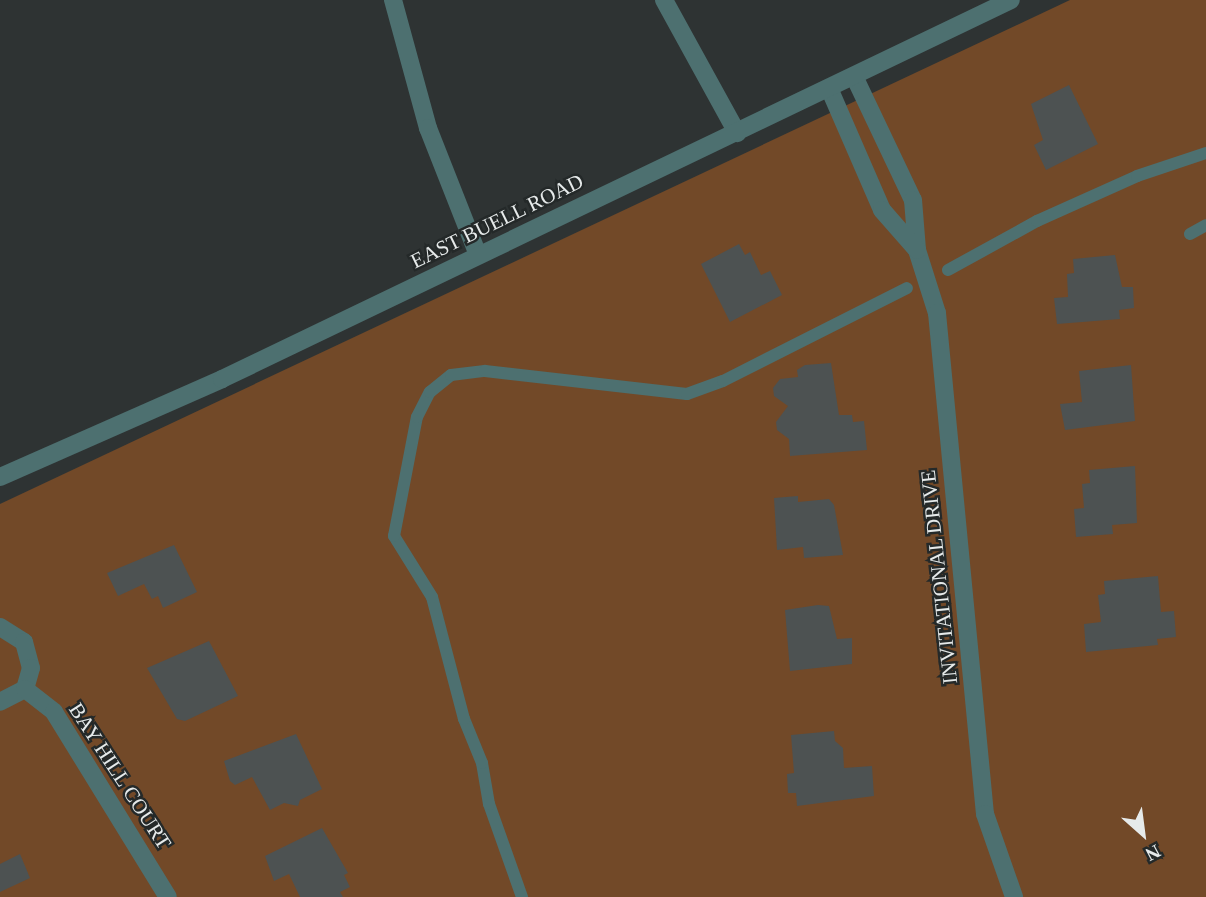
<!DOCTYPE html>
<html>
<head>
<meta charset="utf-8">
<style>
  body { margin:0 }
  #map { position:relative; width:1206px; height:897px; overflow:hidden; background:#2e3333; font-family:"Times New Roman",serif }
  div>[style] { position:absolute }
  .green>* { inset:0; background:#724928 }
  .building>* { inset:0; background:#4d5252 }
  .service>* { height:12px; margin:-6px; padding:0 6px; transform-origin:6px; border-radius:6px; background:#4d7070 }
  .minor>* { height:18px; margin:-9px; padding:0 9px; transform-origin:9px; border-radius:9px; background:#4d7070 }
  .tertiary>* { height:18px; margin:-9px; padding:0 9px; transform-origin:9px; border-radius:9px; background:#4d7070 }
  span { translate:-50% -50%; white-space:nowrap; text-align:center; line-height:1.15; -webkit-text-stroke:5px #242929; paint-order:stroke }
  .street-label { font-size:21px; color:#e6eaea }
  .north { position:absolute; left:1108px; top:799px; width:70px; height:70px; -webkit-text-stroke:5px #242929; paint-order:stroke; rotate:152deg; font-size:19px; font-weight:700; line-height:28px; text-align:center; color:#e6eaea }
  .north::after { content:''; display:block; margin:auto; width:24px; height:32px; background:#e6eaea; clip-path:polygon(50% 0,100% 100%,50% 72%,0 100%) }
</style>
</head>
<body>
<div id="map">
  <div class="green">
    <div style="clip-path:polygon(1070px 0,1206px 0,1206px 897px,0 897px,0 504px)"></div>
  </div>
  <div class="building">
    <div style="clip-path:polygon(1069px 85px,1098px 144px,1046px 170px,1034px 145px,1043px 140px,1031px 104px)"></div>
    <div style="clip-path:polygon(739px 244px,745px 255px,750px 252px,761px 275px,770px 271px,782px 295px,730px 322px,701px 264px)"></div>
    <div style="clip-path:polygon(1115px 255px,1122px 287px,1133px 287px,1134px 308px,1119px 310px,1120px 319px,1057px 324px,1054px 298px,1068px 297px,1067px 274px,1074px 273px,1073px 259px)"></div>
    <div style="clip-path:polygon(831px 363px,839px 415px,852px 415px,853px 422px,864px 421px,867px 450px,790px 456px,789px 439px,777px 430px,776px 422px,788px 406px,774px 396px,773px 388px,780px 379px,798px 377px,797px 370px,805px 365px)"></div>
    <div style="clip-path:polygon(1131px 365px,1135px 421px,1065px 430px,1060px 404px,1082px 402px,1079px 371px)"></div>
    <div style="clip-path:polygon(1135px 466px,1137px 523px,1112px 525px,1113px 534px,1076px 537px,1074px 509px,1084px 508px,1082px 484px,1090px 483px,1089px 470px)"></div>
    <div style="clip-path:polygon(798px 496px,798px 502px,829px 499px,834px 505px,843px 555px,804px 558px,803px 547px,777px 550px,774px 498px)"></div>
    <div style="clip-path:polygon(174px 545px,197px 592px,163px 608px,158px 596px,152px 599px,144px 584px,118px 596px,107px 573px)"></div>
    <div style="clip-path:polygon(1158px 576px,1161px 612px,1174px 611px,1176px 637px,1157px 639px,1158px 645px,1086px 652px,1084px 624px,1101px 622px,1098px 595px,1105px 594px,1104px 581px)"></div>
    <div style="clip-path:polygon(818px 605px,829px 606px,837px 639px,852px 638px,852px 664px,790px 671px,785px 610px)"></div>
    <div style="clip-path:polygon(209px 641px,238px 696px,185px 721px,177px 719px,147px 668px)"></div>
    <div style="clip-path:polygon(834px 731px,835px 741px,843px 748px,844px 768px,872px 766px,874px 796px,797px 806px,796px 793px,788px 793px,787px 774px,794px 773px,791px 735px)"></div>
    <div style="clip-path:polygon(296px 734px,322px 789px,300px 800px,298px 806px,284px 803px,270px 810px,252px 777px,235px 785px,230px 781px,224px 761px)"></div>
    <div style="clip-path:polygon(322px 828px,348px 873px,344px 875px,350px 887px,340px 892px,343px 897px,300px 897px,289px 874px,274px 881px,265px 856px)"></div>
    <div style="clip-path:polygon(20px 854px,30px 878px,0 892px,0 864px)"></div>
  </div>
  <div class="service">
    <div style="left:1190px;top:234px;width:18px;rotate:-29deg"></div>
    <div style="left:948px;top:270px;width:102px;rotate:-28.8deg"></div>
    <div style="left:1037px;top:221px;width:110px;rotate:-24.2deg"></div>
    <div style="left:1137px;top:176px;width:73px;rotate:-18.4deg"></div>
    <div style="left:522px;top:897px;width:99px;rotate:-109.5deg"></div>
    <div style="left:489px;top:804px;width:42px;rotate:-99.7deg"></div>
    <div style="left:482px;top:763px;width:48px;rotate:-112.2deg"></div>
    <div style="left:464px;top:719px;width:126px;rotate:-104.7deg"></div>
    <div style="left:432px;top:597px;width:72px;rotate:-121.9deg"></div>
    <div style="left:394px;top:536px;width:121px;rotate:-79.1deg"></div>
    <div style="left:417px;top:417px;width:28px;rotate:-63deg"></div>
    <div style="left:430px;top:392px;width:27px;rotate:-39deg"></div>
    <div style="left:451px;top:375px;width:34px;rotate:-7deg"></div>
    <div style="left:485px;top:371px;width:203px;rotate:6.5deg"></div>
    <div style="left:687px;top:394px;width:38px;rotate:-20deg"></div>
    <div style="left:723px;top:381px;width:206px;rotate:-26.8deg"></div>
  </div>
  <div class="minor">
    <div style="left:393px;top:0;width:133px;rotate:74.7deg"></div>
    <div style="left:428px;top:128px;width:136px;rotate:68.5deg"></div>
    <div style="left:664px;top:0;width:152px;rotate:61.2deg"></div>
    <div style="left:854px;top:76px;width:137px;rotate:64.6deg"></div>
    <div style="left:913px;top:200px;width:50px;rotate:85.4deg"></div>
    <div style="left:917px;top:250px;width:66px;rotate:72.4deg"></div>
    <div style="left:937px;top:313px;width:503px;rotate:84.53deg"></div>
    <div style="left:985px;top:814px;width:88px;rotate:70.7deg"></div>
    <div style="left:829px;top:88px;width:133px;rotate:66.5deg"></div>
    <div style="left:882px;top:210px;width:53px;rotate:48.8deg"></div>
    <div style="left:0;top:627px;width:28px;rotate:32deg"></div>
    <div style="left:24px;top:642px;width:27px;rotate:75deg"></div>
    <div style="left:31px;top:668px;width:22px;rotate:106deg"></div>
    <div style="left:25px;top:689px;width:28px;rotate:153deg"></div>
    <div style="left:25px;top:689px;width:37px;rotate:38deg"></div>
    <div style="left:54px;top:712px;width:217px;rotate:58.4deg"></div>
  </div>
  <div class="tertiary">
    <div style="left:0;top:477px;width:243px;rotate:-23.8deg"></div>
    <div style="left:222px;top:379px;width:875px;rotate:-25.66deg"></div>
  </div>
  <div class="street-label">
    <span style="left:497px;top:221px;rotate:-26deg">EAST BUELL ROAD</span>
    <span style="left:939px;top:577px;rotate:-96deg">INVITATIONAL DRIVE</span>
    <span style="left:120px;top:776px;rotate:57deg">BAY HILL COURT</span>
  </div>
  <div class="north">N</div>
</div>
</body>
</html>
